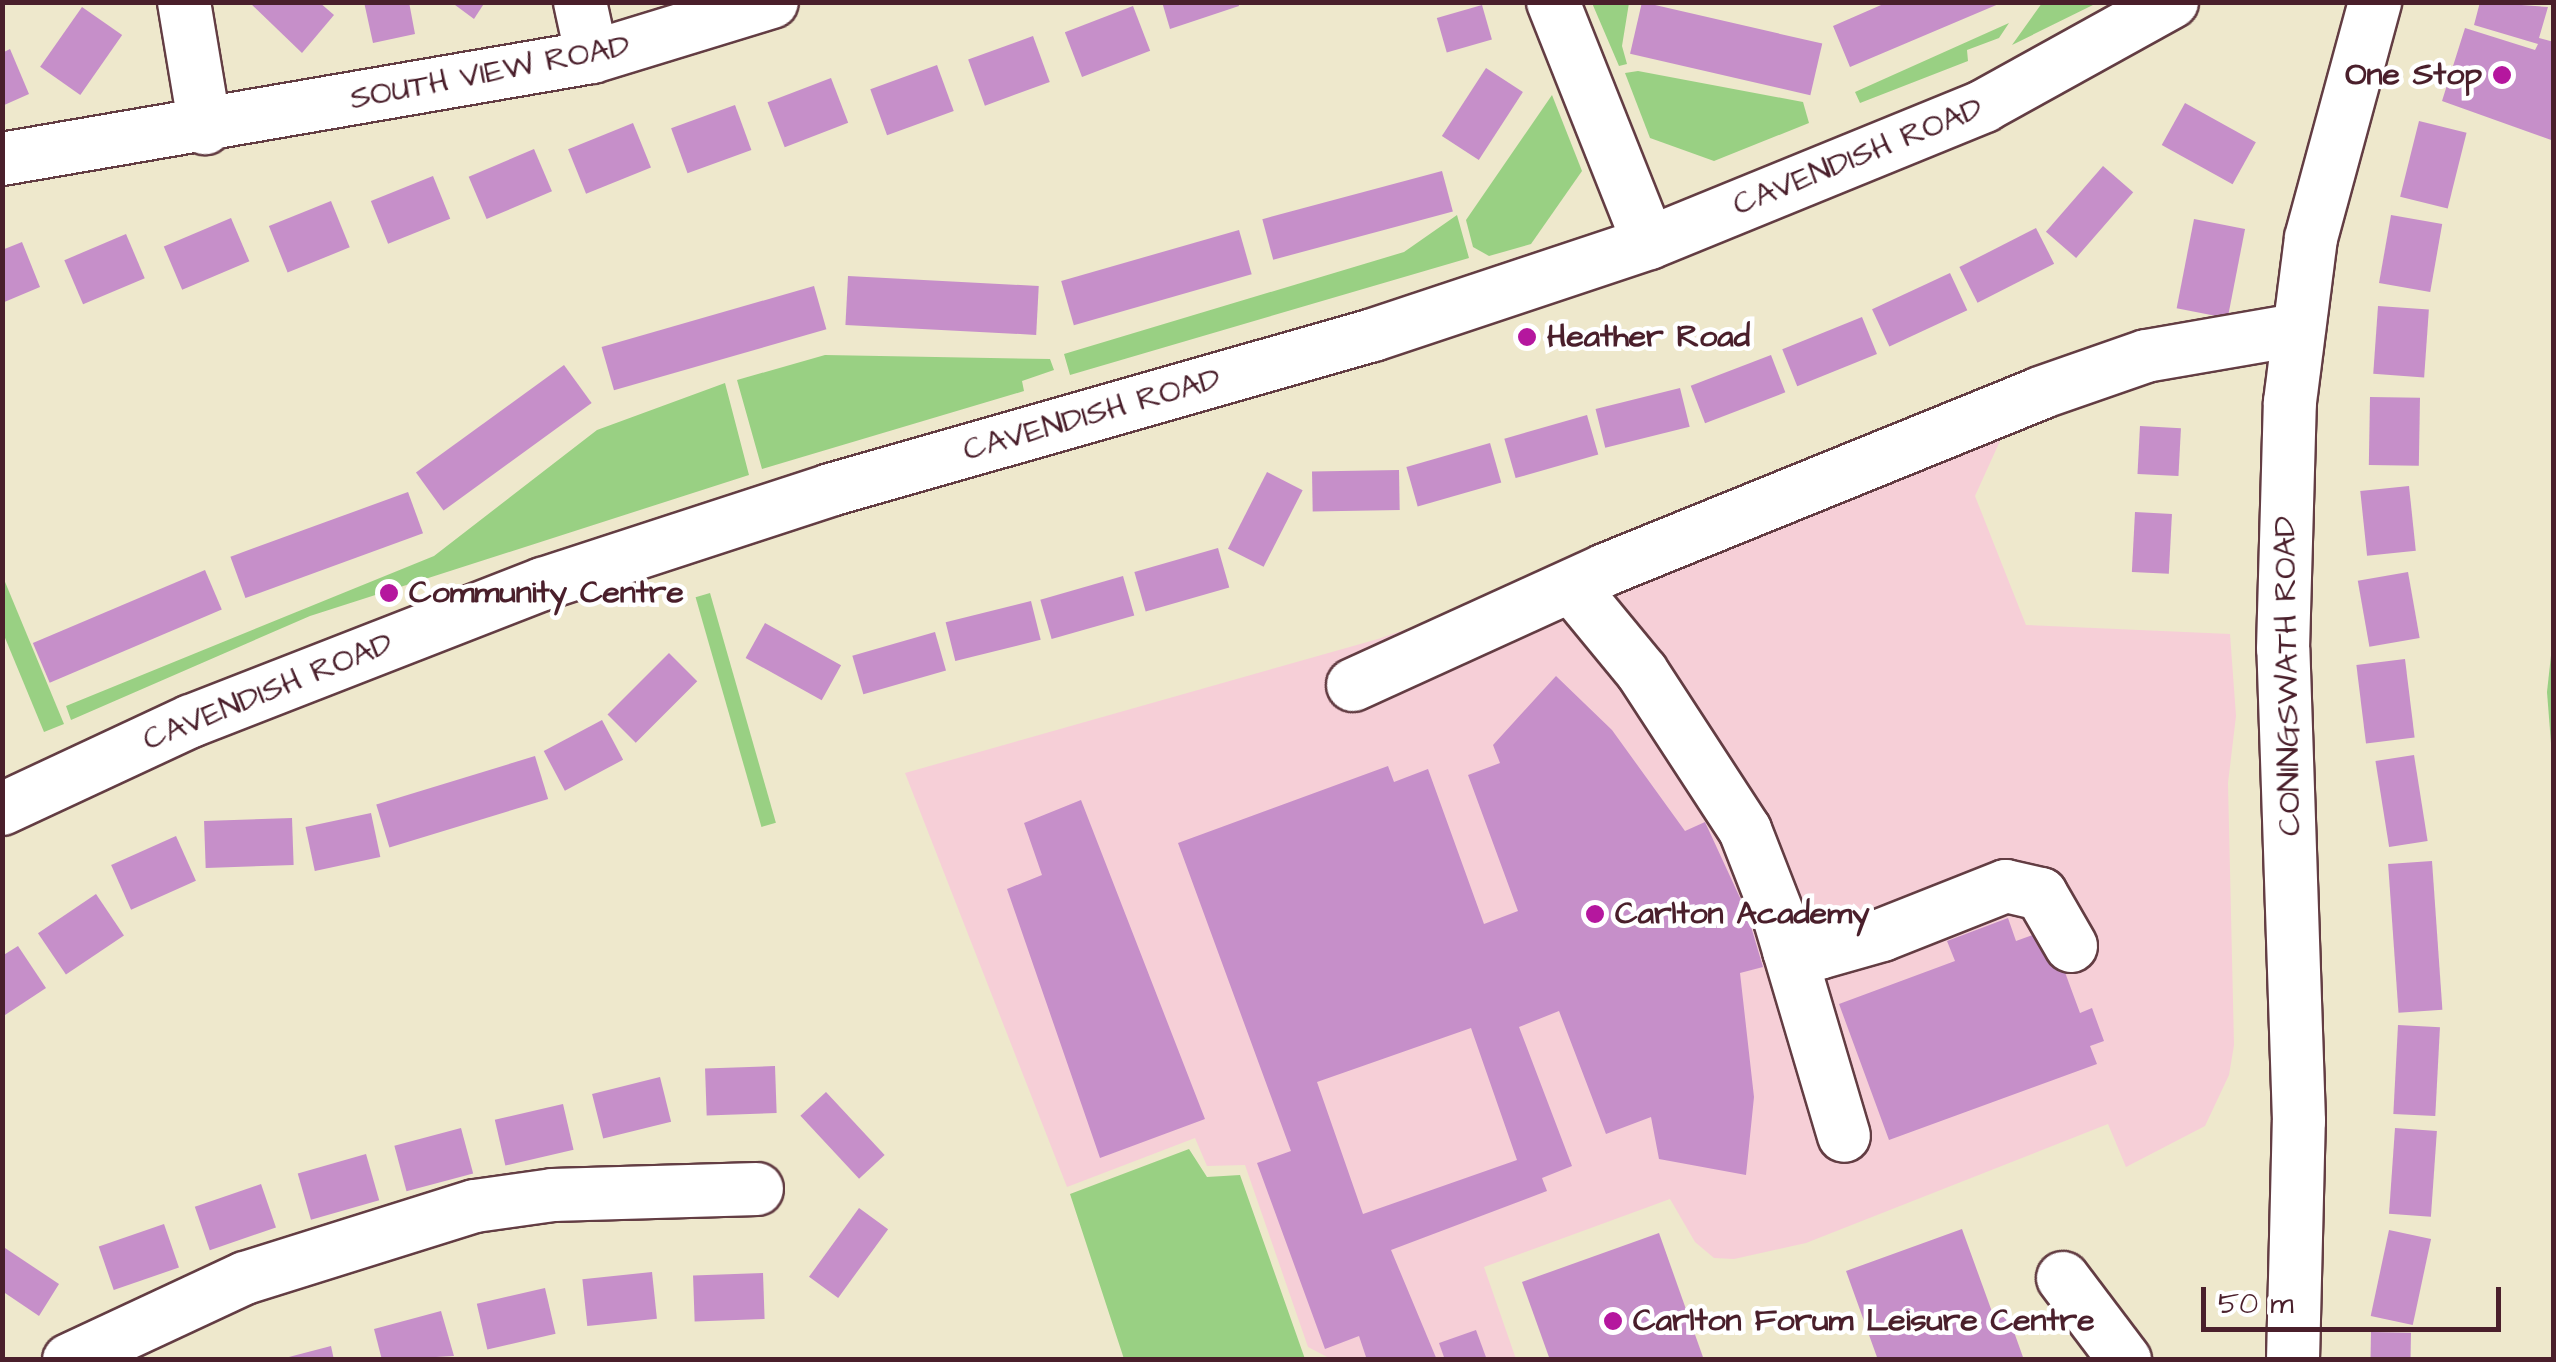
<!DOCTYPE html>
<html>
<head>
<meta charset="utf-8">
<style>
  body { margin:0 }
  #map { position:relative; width:2556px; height:1362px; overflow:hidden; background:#eee8cc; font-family:"Architects Daughter",sans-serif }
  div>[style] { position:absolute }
  .built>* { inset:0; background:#f6cfd7 }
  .green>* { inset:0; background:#99d083; transform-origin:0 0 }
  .building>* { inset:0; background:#c68fc9; transform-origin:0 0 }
  .roads { filter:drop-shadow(2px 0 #633d43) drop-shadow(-2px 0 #633d43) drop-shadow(0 2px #633d43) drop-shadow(0 -2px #633d43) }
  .minor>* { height:52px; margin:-26px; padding:0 26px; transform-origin:26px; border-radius:26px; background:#fff }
  .dots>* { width:28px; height:28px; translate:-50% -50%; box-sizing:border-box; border:5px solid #fff; border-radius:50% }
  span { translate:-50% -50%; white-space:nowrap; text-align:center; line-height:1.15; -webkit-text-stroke:9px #fff; paint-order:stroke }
  .street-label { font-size:32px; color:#4a1f2b }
  .poi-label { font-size:32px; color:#4a1f2b; font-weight:700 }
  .right { translate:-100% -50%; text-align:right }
  .left { translate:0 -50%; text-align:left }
  .frame { position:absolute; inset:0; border:5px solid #4a1f2b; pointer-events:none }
  .scale { position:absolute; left:2201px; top:1287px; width:300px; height:45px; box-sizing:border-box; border:5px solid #4a1f2b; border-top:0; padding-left:12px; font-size:30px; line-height:35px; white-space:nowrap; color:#4a1f2b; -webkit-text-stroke:8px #fff; paint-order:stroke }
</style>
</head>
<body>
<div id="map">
  <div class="built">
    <i style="clip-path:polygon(2010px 419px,1975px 496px,2026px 625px,2230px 634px,2236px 716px,2228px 783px,2234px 1045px,2229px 1075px,2205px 1126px,2126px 1167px,2108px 1124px,1806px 1243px,1734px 1259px,1714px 1258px,1695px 1242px,1670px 1199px,1484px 1267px,1516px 1359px,1331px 1359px,1308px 1347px,1245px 1165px,1207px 1166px,1195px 1138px,1067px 1187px,905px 773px,1378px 639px)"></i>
  </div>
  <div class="green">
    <i style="clip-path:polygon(1592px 3px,1629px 3px,1622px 46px,1627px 64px,1619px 66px)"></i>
    <i style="clip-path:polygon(2042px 3px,2042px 2px,2097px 3px,2012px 45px)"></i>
    <i style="clip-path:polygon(2009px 23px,1999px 38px,1967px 50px,1968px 61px,1860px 103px,1855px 92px)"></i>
    <i style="clip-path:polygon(1638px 71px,1803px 102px,1809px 123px,1714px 161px,1650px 138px,1625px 73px)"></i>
    <i style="clip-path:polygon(1552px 95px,1582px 171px,1531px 244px,1489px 256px,1473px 247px,1466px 220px)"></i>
    <i style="clip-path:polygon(1457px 215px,1469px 258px,1070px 375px,1064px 354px,1404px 252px)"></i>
    <i style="clip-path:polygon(825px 355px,1050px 359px,1054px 370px,1022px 381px,1024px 391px,762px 469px,737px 380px)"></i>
    <i style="clip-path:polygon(725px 383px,749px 475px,310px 616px,71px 720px,66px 706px,434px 556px,597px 430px)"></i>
    <i style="clip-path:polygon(3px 577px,64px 724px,44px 732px,3px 633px)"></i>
    <i style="left:710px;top:593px;width:239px;height:15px;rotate:74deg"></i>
    <i style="clip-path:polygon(2553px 637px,2554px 637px,2553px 769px,2547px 692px)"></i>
    <i style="clip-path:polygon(1189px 1149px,1207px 1177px,1240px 1175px,1305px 1359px,1124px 1359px,1070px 1194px)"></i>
  </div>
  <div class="building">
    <i style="clip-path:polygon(249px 2px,319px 2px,334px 15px,302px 53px)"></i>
    <i style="clip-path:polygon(364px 2px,409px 2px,415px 34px,373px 43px)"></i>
    <i style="clip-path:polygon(451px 2px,485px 2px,474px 19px)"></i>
    <i style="clip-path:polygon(1162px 2px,1238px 2px,1239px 6px,1170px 29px)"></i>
    <i style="left:1642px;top:2px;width:185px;height:53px;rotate:13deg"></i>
    <i style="clip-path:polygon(1888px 2px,1979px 3px,2001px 3px,1850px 67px,1833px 26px)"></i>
    <i style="clip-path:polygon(2480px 2px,2548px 7px,2539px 38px,2554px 42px,2554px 141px,2442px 101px,2465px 28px,2535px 50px,2538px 44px,2474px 25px)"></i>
    <i style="left:1482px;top:5px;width:36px;height:47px;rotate:74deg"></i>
    <i style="left:1133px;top:6px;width:48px;height:73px;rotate:69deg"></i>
    <i style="left:82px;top:7px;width:49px;height:73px;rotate:35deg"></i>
    <i style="left:1033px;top:36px;width:49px;height:69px;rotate:70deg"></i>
    <i style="clip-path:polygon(10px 49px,29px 94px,2px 106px,2px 53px)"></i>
    <i style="left:937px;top:65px;width:49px;height:71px;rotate:70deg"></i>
    <i style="left:1486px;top:68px;width:44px;height:81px;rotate:33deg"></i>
    <i style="left:831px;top:78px;width:48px;height:68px;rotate:69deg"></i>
    <i style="left:2185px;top:103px;width:81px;height:48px;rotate:29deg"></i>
    <i style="left:735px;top:105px;width:48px;height:68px;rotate:70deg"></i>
    <i style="left:2419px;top:121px;width:49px;height:78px;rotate:14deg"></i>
    <i style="left:633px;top:123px;width:48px;height:70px;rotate:68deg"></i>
    <i style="left:534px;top:149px;width:46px;height:71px;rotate:67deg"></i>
    <i style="left:2103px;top:166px;width:40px;height:87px;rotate:41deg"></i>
    <i style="left:1442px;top:171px;width:42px;height:186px;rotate:75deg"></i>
    <i style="left:433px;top:176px;width:46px;height:67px;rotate:68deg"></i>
    <i style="left:331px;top:201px;width:50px;height:67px;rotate:68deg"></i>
    <i style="left:2391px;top:215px;width:52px;height:69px;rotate:10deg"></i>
    <i style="left:231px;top:218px;width:47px;height:73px;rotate:67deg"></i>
    <i style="left:2194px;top:219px;width:52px;height:91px;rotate:11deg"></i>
    <i style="left:2036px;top:228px;width:40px;height:86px;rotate:63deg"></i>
    <i style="left:1239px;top:230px;width:46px;height:185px;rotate:74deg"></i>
    <i style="left:126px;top:234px;width:48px;height:67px;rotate:67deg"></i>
    <i style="clip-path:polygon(22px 242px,40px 287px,2px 303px,2px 250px)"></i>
    <i style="left:1950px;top:273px;width:41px;height:86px;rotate:65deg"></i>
    <i style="left:848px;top:276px;width:191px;height:49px;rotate:3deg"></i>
    <i style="left:814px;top:286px;width:45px;height:221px;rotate:74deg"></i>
    <i style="left:2378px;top:306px;width:51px;height:68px;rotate:4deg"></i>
    <i style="left:1862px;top:317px;width:40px;height:86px;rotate:68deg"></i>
    <i style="left:1771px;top:355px;width:40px;height:86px;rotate:69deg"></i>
    <i style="left:564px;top:365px;width:47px;height:183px;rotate:54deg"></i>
    <i style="left:1680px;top:388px;width:40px;height:87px;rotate:76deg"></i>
    <i style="left:2370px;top:397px;width:50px;height:68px;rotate:1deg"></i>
    <i style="left:1587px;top:415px;width:41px;height:86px;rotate:74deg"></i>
    <i style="left:2140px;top:426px;width:41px;height:48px;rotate:3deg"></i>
    <i style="left:1490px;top:443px;width:41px;height:87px;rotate:74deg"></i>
    <i style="left:1399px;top:470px;width:40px;height:87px;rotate:89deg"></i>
    <i style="left:1267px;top:472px;width:40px;height:86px;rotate:27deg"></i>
    <i style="left:2409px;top:486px;width:65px;height:49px;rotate:84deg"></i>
    <i style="left:408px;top:492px;width:44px;height:189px;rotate:70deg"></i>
    <i style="left:2135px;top:512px;width:37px;height:60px;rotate:3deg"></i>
    <i style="left:1218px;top:548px;width:41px;height:87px;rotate:74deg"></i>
    <i style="left:205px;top:570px;width:43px;height:187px;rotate:67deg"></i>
    <i style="left:2408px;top:572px;width:67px;height:51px;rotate:80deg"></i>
    <i style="left:1123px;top:576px;width:41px;height:86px;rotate:74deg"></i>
    <i style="left:1031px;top:601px;width:40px;height:88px;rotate:76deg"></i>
    <i style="left:765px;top:623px;width:87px;height:40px;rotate:29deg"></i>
    <i style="left:935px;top:632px;width:40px;height:86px;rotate:74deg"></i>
    <i style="left:669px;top:653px;width:40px;height:87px;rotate:45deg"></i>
    <i style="left:2405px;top:659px;width:79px;height:49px;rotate:83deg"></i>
    <i style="clip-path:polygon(evenodd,1556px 676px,1612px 730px,1685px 831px,1705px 822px,1747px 913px,1763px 967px,1740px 973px,1754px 1097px,1746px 1175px,1659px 1159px,1651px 1117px,1606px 1134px,1559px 1011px,1519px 1027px,1572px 1166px,1542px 1178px,1547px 1191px,1391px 1250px,1437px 1360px,1367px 1360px,1359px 1336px,1325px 1349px,1257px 1163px,1291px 1151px,1178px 843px,1388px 766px,1394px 782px,1428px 769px,1484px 924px,1518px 911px,1468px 775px,1500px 763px,1493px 745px,1556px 676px,1471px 1028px,1517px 1160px,1363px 1214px,1317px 1082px,1471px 1028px)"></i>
    <i style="left:602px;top:720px;width:45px;height:66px;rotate:62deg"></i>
    <i style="left:2414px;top:755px;width:87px;height:39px;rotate:81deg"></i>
    <i style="left:535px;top:756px;width:45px;height:166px;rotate:73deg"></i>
    <i style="clip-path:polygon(1081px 800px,1205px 1119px,1100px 1158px,1007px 889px,1042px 875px,1024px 823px)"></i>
    <i style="left:371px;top:813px;width:45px;height:67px;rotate:78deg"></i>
    <i style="left:292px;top:818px;width:47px;height:88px;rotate:88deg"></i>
    <i style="left:176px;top:836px;width:49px;height:71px;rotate:66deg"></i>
    <i style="left:2432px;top:861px;width:149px;height:44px;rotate:86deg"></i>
    <i style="left:96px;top:894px;width:50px;height:70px;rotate:56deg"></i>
    <i style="clip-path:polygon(2008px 918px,2016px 941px,2049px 929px,2080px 1013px,2092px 1008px,2104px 1041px,2090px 1046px,2097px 1064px,1889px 1140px,1839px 1004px,1955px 961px,1947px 941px)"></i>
    <i style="clip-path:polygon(18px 946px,46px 988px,2px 1017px,2px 956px)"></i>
    <i style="left:2398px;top:1025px;width:42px;height:89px;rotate:3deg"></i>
    <i style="left:775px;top:1066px;width:47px;height:70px;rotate:88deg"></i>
    <i style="left:660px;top:1077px;width:46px;height:70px;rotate:76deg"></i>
    <i style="left:826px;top:1092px;width:86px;height:35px;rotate:47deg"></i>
    <i style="left:563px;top:1104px;width:47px;height:70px;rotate:77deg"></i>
    <i style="left:461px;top:1128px;width:47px;height:69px;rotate:75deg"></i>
    <i style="left:2395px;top:1128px;width:42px;height:86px;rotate:4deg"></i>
    <i style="left:366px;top:1154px;width:48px;height:71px;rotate:74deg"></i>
    <i style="left:261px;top:1184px;width:46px;height:70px;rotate:71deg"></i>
    <i style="left:859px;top:1208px;width:36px;height:85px;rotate:36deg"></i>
    <i style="left:164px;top:1224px;width:46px;height:69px;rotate:71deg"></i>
    <i style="clip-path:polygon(1962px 1229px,1995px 1320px,2008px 1315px,2024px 1360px,1878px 1360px,1846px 1271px)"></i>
    <i style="left:2389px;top:1230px;width:43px;height:88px;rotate:12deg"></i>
    <i style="clip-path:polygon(1659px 1233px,1704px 1360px,1550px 1360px,1522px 1282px)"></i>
    <i style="clip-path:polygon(2px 1246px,59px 1284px,39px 1316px,2px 1291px)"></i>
    <i style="left:652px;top:1272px;width:47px;height:70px;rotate:84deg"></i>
    <i style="left:763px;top:1273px;width:46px;height:70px;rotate:88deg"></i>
    <i style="left:545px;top:1288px;width:47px;height:70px;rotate:77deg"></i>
    <i style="clip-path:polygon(441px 1311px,454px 1356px,382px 1360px,374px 1329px)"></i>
    <i style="clip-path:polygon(1476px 1330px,1487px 1360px,1445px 1360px,1439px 1343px)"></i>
    <i style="left:2371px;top:1332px;width:40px;height:28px;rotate:1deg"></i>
    <i style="clip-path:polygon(331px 1346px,334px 1360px,285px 1360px,285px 1358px)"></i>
  </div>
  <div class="roads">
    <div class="minor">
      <i style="left:184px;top:2px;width:128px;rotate:80.5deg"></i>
      <i style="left:580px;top:2px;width:56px;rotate:77.7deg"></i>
      <i style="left:1553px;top:2px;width:259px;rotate:68.3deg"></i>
      <i style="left:2px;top:159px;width:599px;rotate:-9.81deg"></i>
      <i style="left:592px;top:57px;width:188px;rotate:-17deg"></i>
      <i style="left:1572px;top:587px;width:110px;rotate:50.5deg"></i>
      <i style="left:1642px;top:672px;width:189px;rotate:56.9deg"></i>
      <i style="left:1745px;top:830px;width:97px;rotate:68.7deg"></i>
      <i style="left:1780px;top:920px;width:225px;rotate:73.5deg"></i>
      <i style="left:1353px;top:685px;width:277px;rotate:-24.5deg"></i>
      <i style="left:1605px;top:570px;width:470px;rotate:-22.1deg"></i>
      <i style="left:2040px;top:393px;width:112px;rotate:-19.2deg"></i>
      <i style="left:2146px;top:356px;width:153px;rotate:-9.8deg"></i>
      <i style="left:2px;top:809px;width:208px;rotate:-25deg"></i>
      <i style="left:191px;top:721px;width:378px;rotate:-21.3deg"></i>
      <i style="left:543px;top:584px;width:302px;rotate:-18.1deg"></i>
      <i style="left:830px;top:490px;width:565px;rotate:-15.93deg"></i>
      <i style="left:1373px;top:335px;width:291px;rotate:-18.4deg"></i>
      <i style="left:1649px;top:243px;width:362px;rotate:-22.2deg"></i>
      <i style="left:1984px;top:106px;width:215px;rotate:-29deg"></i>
      <i style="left:1789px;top:951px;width:30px;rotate:4deg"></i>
      <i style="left:1819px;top:953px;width:66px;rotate:-15.9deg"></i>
      <i style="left:1882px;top:935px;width:133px;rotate:-21.6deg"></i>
      <i style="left:2006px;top:886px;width:36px;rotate:13deg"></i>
      <i style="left:2041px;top:894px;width:60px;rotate:60deg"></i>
      <i style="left:2063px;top:1278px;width:103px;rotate:52.9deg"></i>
      <i style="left:69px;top:1360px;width:194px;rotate:-25deg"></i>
      <i style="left:245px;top:1278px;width:241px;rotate:-17.4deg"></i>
      <i style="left:475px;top:1206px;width:79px;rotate:-8deg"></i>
      <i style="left:553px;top:1195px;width:204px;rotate:-1.7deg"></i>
      <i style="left:2293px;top:1360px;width:239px;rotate:-88.6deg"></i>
      <i style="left:2299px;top:1121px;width:472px;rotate:-91.9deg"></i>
      <i style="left:2283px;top:649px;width:247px;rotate:-88.4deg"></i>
      <i style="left:2290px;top:402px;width:165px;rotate:-82.7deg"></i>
      <i style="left:2311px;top:238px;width:245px;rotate:-74.8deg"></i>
    </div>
  </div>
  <div class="dots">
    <i style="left:2502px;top:75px;background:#b5179e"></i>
    <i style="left:1527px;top:337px;background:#b5179e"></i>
    <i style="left:389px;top:593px;background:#b5179e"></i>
    <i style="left:1595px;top:914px;background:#b5179e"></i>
    <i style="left:1613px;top:1321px;background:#b5179e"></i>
  </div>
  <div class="street-label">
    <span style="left:490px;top:73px;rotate:-11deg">SOUTH VIEW ROAD</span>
    <span style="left:1858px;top:157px;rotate:-22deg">CAVENDISH ROAD</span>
    <span style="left:1092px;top:415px;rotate:-16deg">CAVENDISH ROAD</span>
    <span style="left:2288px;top:676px;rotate:-91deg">CONINGSWATH ROAD</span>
    <span style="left:268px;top:692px;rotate:-22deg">CAVENDISH ROAD</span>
  </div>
  <div class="poi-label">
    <span class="right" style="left:2482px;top:75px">One Stop</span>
    <span class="left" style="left:1547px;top:337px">Heather Road</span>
    <span class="left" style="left:409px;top:593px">Community Centre</span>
    <span class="left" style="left:1615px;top:914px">Carlton Academy</span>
    <span class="left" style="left:1633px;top:1321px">Carlton Forum Leisure Centre</span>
  </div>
  <div class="frame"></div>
  <div class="scale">50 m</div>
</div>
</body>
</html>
